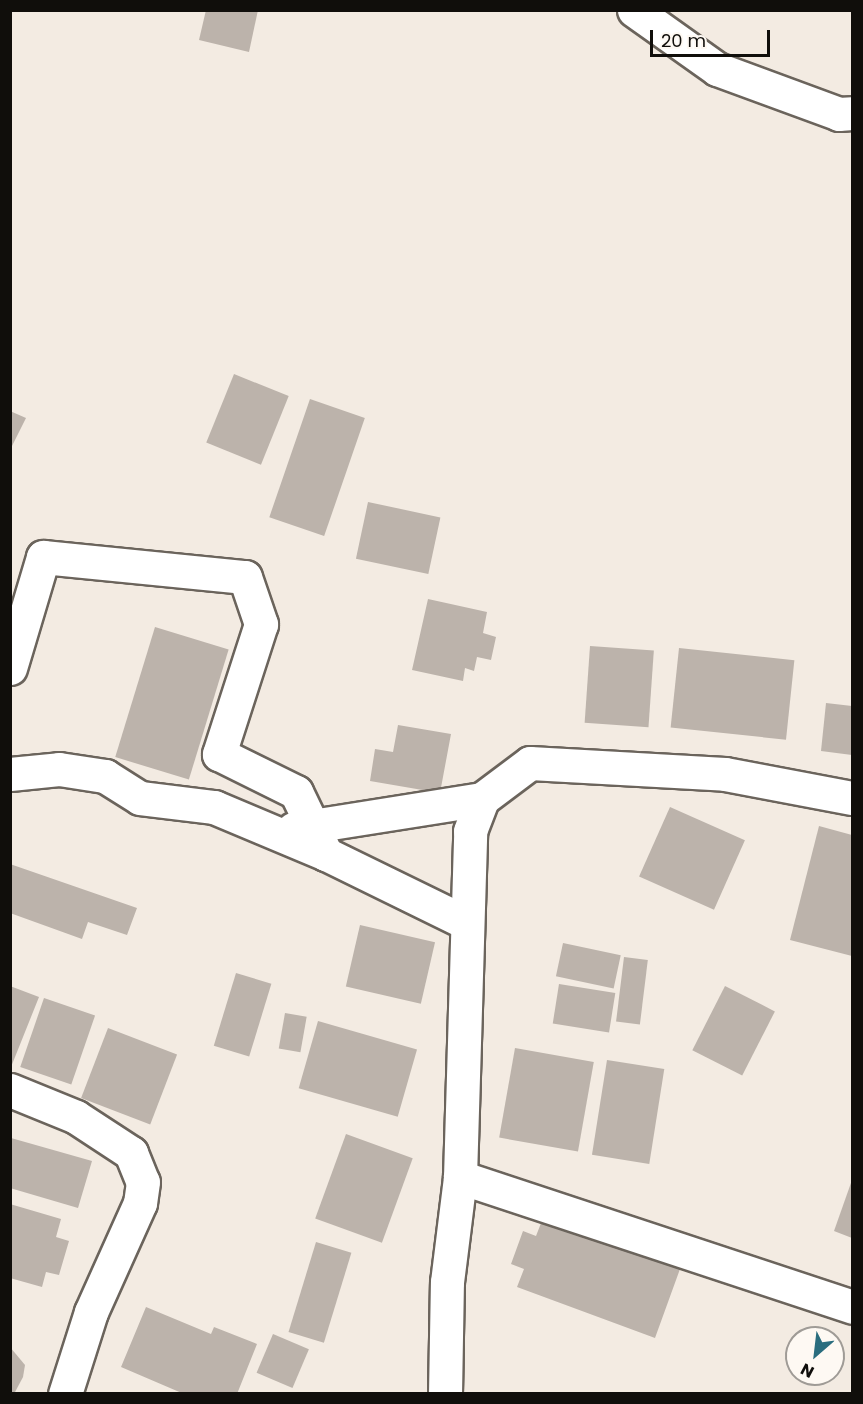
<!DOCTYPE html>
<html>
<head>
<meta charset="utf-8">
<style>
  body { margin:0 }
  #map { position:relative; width:863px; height:1404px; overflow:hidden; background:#f3ebe2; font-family:Poppins,sans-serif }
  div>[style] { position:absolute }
  .building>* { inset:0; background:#bcb3ab; transform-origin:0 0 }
  .roads { filter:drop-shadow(2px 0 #6b645c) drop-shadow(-2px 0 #6b645c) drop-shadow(0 2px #6b645c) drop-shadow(0 -2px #6b645c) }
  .minor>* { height:33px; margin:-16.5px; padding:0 16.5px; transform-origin:16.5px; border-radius:16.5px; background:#fff }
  span { translate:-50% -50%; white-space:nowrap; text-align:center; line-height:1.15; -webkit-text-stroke:6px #fef9f3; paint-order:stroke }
  .frame { position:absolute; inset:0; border:12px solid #100e0b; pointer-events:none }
  .north { position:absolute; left:785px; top:1326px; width:60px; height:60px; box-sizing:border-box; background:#fef9f3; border:2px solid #9f9b96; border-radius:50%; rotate:208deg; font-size:16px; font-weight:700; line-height:24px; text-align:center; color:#100e0b }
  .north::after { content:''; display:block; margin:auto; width:21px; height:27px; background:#2a6d7e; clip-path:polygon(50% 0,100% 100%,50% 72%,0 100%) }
  .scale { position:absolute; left:650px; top:30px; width:120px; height:27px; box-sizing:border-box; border:3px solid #100e0b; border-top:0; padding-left:8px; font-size:18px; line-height:21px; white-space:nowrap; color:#100e0b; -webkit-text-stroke:4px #fef9f3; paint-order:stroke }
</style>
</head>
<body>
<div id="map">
  <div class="building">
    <i style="clip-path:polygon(206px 10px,258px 10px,249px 52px,199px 40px)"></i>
    <i style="left:234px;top:374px;width:59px;height:74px;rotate:22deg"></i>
    <i style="left:310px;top:399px;width:58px;height:125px;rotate:19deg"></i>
    <i style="clip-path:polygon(10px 411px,26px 418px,10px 450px)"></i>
    <i style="left:368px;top:502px;width:74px;height:58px;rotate:12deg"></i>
    <i style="clip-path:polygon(428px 599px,487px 612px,483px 633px,496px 637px,491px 660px,477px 657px,474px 671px,465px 668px,463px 681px,412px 670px)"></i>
    <i style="left:155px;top:627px;width:77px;height:136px;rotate:17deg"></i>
    <i style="left:590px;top:646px;width:64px;height:77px;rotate:4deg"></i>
    <i style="left:679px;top:648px;width:116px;height:80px;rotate:6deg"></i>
    <i style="clip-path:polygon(826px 703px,852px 706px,852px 755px,821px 751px)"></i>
    <i style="clip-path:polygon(398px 725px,451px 734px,440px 793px,370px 781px,375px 749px,393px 752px)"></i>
    <i style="left:670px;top:807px;width:82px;height:76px;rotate:24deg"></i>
    <i style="clip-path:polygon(819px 826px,852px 835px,852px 956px,790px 940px)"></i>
    <i style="clip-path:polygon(10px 864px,137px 908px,127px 935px,88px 922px,82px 939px,10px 913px)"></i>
    <i style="left:360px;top:925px;width:77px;height:63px;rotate:13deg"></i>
    <i style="left:563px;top:943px;width:59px;height:34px;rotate:12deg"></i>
    <i style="left:624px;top:957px;width:24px;height:65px;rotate:7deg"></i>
    <i style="left:236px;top:973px;width:37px;height:76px;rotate:17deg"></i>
    <i style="left:559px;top:984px;width:57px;height:40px;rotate:9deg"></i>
    <i style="clip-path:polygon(10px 986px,39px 997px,11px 1067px,10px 1067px)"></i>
    <i style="left:725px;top:986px;width:56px;height:72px;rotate:27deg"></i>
    <i style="left:44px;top:998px;width:54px;height:73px;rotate:19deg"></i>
    <i style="left:285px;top:1013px;width:22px;height:36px;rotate:10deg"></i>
    <i style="left:318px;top:1021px;width:103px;height:70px;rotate:16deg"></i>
    <i style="left:108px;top:1028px;width:74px;height:75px;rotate:21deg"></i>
    <i style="left:515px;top:1048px;width:80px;height:91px;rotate:10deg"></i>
    <i style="left:607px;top:1060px;width:58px;height:96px;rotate:9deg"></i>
    <i style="left:346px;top:1134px;width:71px;height:90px;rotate:20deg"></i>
    <i style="clip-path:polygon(11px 1138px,92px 1161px,78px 1208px,10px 1188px)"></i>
    <i style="clip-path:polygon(852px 1180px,852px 1238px,834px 1231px)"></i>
    <i style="clip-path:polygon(10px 1204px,61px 1219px,56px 1237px,69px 1241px,59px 1275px,46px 1272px,42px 1287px,10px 1278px)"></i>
    <i style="clip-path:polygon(543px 1218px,680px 1269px,655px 1338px,517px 1287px,524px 1269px,511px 1264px,523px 1231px,536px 1236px)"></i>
    <i style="left:316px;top:1242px;width:37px;height:94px;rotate:17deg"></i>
    <i style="clip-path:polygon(146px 1307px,211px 1334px,214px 1327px,257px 1344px,237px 1394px,184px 1394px,121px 1367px)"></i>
    <i style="left:273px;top:1334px;width:39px;height:42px;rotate:23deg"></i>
    <i style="clip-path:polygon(10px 1347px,25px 1365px,23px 1377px,14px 1394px,10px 1394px)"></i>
  </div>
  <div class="roads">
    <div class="minor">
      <i style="left:634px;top:10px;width:102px;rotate:35.4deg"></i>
      <i style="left:717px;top:69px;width:130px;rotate:20.2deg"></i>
      <i style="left:839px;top:114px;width:13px;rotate:-4deg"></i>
      <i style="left:10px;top:668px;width:116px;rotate:-73.4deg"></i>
      <i style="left:43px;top:557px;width:203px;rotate:5.7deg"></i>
      <i style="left:245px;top:577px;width:50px;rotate:71.2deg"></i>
      <i style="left:261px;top:624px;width:137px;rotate:107.9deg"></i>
      <i style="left:219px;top:754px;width:86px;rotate:26.3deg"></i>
      <i style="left:296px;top:792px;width:69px;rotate:64.2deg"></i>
      <i style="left:10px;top:774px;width:49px;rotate:-5.8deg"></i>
      <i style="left:59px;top:769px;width:47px;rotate:8.7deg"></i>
      <i style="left:105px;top:776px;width:41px;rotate:32.2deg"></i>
      <i style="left:140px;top:798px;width:75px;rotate:6.9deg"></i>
      <i style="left:214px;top:807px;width:121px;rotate:22.8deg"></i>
      <i style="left:326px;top:854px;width:155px;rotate:26.1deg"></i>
      <i style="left:293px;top:829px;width:191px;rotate:-9deg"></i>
      <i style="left:10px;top:1090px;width:71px;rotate:22.2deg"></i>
      <i style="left:76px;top:1117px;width:66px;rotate:33.2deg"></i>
      <i style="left:131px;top:1153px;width:31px;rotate:68deg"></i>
      <i style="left:143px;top:1182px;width:21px;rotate:98deg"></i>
      <i style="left:140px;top:1203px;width:120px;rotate:114.2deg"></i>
      <i style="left:91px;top:1312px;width:86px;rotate:107.6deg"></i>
      <i style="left:460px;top:1177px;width:413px;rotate:18.3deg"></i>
      <i style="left:445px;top:1394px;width:112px;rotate:-89deg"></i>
      <i style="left:447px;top:1282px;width:106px;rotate:-82.9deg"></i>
      <i style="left:460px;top:1177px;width:346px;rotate:-88.3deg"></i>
      <i style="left:470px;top:831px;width:34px;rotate:-69deg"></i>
      <i style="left:482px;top:799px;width:60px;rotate:-36.9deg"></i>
      <i style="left:530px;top:763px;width:195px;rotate:3.2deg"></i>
      <i style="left:725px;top:774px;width:129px;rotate:10.7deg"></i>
    </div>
  </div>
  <div class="frame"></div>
  <div class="north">N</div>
  <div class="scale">20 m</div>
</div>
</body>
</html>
